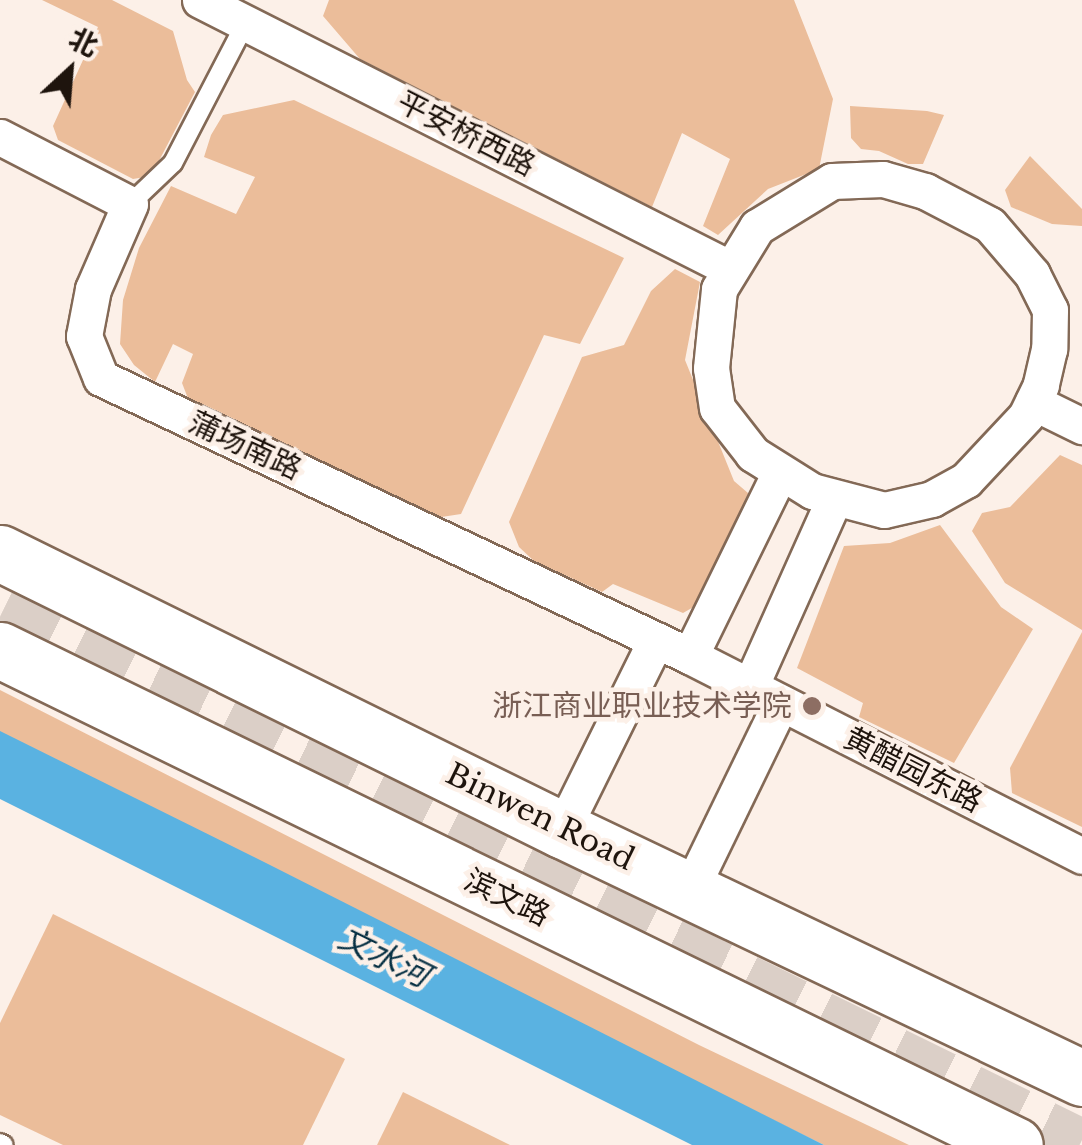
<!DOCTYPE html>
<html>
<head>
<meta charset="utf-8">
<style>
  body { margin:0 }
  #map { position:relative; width:1082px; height:1145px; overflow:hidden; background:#fcf0e8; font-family:"Libre Baskerville","Noto Sans SC",serif }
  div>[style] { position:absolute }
  .green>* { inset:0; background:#ebbd9a }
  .water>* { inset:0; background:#5ab2e1 }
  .highway-tunnel>* { height:55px; margin-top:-27.5px; transform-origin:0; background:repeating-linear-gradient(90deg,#dbcfc7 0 55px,transparent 0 83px) }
  .roads { filter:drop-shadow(2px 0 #836956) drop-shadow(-2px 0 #836956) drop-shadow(0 2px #836956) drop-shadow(0 -2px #836956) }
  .lane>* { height:18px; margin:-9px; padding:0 9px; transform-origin:9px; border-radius:9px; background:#fff }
  .street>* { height:35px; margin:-17.5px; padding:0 17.5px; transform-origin:17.5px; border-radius:17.5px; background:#fff }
  .primary>* { height:55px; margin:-27.5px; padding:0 27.5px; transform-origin:27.5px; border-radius:27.5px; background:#fff }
  .dots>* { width:28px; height:28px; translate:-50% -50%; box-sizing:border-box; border:5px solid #fcf0e8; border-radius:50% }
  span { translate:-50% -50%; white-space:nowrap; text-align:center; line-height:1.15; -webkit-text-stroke:9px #fcf0e8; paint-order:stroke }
  .street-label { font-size:30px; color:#1e140d }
  .education-label { font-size:30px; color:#785e54 }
  .right { translate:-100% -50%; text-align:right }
  .water-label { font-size:32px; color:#073043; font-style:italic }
  .north { position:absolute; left:20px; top:20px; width:100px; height:100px; -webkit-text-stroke:8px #fcf0e8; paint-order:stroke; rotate:26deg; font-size:28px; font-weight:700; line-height:40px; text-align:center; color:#1e140d }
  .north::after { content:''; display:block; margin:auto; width:35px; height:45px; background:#1e140d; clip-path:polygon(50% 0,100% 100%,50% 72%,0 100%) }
</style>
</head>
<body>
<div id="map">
  <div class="green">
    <i style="clip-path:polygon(42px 0,112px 0,173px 31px,187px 80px,195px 92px,151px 176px,133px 179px,58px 140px,53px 126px,98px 27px)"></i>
    <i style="clip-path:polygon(329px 0,794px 0,833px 99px,819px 169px,768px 189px,718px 235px,703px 226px,730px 159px,682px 133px,652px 207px,360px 59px,323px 16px)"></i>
    <i style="clip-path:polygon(294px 100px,624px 258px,580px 344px,544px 335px,461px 514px,435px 518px,189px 401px,182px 383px,193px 354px,173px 344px,155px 382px,134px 365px,120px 344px,123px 300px,139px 248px,171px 186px,236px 214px,255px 177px,204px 157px,211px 135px,223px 115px)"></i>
    <i style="clip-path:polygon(850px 106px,927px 111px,944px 115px,923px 164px,908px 164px,879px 151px,861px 149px,851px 138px)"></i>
    <i style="clip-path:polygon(1030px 156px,1082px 209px,1082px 226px,1052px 224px,1011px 207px,1005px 190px)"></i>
    <i style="clip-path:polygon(675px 269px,700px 282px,685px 360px,734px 481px,755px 499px,697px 605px,683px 613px,613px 584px,602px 592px,534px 561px,519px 547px,509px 522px,582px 357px,624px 345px,651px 291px)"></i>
    <i style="clip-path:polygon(1060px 455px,1082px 465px,1082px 630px,1005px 583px,972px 531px,982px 513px,1010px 507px)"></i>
    <i style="clip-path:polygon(940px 525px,1001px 607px,1033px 629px,954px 763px,859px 717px,863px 703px,797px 668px,844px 546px,890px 543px)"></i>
    <i style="clip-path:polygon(1082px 632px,1082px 827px,1012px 793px,1010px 768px)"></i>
    <i style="clip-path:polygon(0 690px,699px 1045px,909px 1145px,824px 1145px,0 738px)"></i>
    <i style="clip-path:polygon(53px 914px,345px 1059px,303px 1145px,63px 1145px,0 1115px,0 1023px)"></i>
    <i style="clip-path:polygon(403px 1092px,510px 1145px,377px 1145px)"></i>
  </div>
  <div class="water">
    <i style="clip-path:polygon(0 731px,268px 864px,824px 1145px,692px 1145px,0 799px)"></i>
  </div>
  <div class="highway-tunnel">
    <i style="left:0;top:616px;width:1202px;rotate:26.12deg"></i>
  </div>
  <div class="roads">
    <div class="lane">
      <i style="left:130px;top:204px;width:59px;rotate:-43.6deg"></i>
      <i style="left:173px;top:163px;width:159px;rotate:-62.6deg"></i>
      <i style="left:0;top:1143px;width:4px;rotate:27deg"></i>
    </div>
    <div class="street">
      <i style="left:200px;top:0;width:595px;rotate:26.87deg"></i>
      <i style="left:0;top:137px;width:146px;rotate:27.3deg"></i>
      <i style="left:130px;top:204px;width:93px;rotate:113.5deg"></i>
      <i style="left:93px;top:289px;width:48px;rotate:100.8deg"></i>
      <i style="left:84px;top:336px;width:45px;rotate:68deg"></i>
      <i style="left:101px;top:378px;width:651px;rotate:25.27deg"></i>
      <i style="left:690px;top:656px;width:440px;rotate:27deg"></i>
      <i style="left:883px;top:179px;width:44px;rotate:15.9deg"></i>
      <i style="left:925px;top:191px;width:73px;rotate:27.6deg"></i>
      <i style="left:990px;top:225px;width:65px;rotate:49.4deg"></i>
      <i style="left:1032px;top:274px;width:40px;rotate:63.4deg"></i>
      <i style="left:1050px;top:310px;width:39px;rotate:91deg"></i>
      <i style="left:1049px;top:349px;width:37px;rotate:103deg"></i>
      <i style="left:1041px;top:385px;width:34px;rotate:116deg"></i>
      <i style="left:1026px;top:416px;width:88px;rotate:133.2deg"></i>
      <i style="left:966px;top:480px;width:39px;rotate:151deg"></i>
      <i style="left:932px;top:499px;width:49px;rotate:167.1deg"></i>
      <i style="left:884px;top:510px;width:74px;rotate:-165.2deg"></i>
      <i style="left:812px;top:491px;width:70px;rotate:-147.9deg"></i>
      <i style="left:753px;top:454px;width:58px;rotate:-128deg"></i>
      <i style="left:717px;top:408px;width:40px;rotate:-98.5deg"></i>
      <i style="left:711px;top:368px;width:79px;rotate:-84.2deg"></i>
      <i style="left:719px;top:289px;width:73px;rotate:-58.5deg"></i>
      <i style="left:757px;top:227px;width:88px;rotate:-31.5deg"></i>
      <i style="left:832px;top:181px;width:51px;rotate:-2.2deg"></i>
      <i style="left:1033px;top:402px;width:55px;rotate:26.1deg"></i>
      <i style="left:690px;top:656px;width:203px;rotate:-63.9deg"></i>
      <i style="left:750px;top:687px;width:206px;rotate:-65.9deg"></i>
      <i style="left:562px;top:830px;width:212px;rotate:-63.7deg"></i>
      <i style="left:690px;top:890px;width:208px;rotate:-64.1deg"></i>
    </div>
    <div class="primary">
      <i style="left:0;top:553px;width:627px;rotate:26.24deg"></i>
      <i style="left:562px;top:830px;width:576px;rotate:25.5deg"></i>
      <i style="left:0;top:650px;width:1129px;rotate:26deg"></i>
    </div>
  </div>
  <div class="dots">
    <i style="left:812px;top:706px;background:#8d6e63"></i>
  </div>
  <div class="street-label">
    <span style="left:466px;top:134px;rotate:27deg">平安桥西路</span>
    <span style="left:245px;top:446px;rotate:25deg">蒲场南路</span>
    <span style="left:913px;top:770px;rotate:27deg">黄醋园东路</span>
    <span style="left:540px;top:817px;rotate:26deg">Binwen Road</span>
    <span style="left:507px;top:898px;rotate:26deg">滨文路</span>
  </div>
  <div class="education-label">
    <span class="right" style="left:792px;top:706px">浙江商业职业技术学院</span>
  </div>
  <div class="water-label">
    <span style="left:384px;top:957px;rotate:26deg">文水河</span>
  </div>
  <div class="north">北</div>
</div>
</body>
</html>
